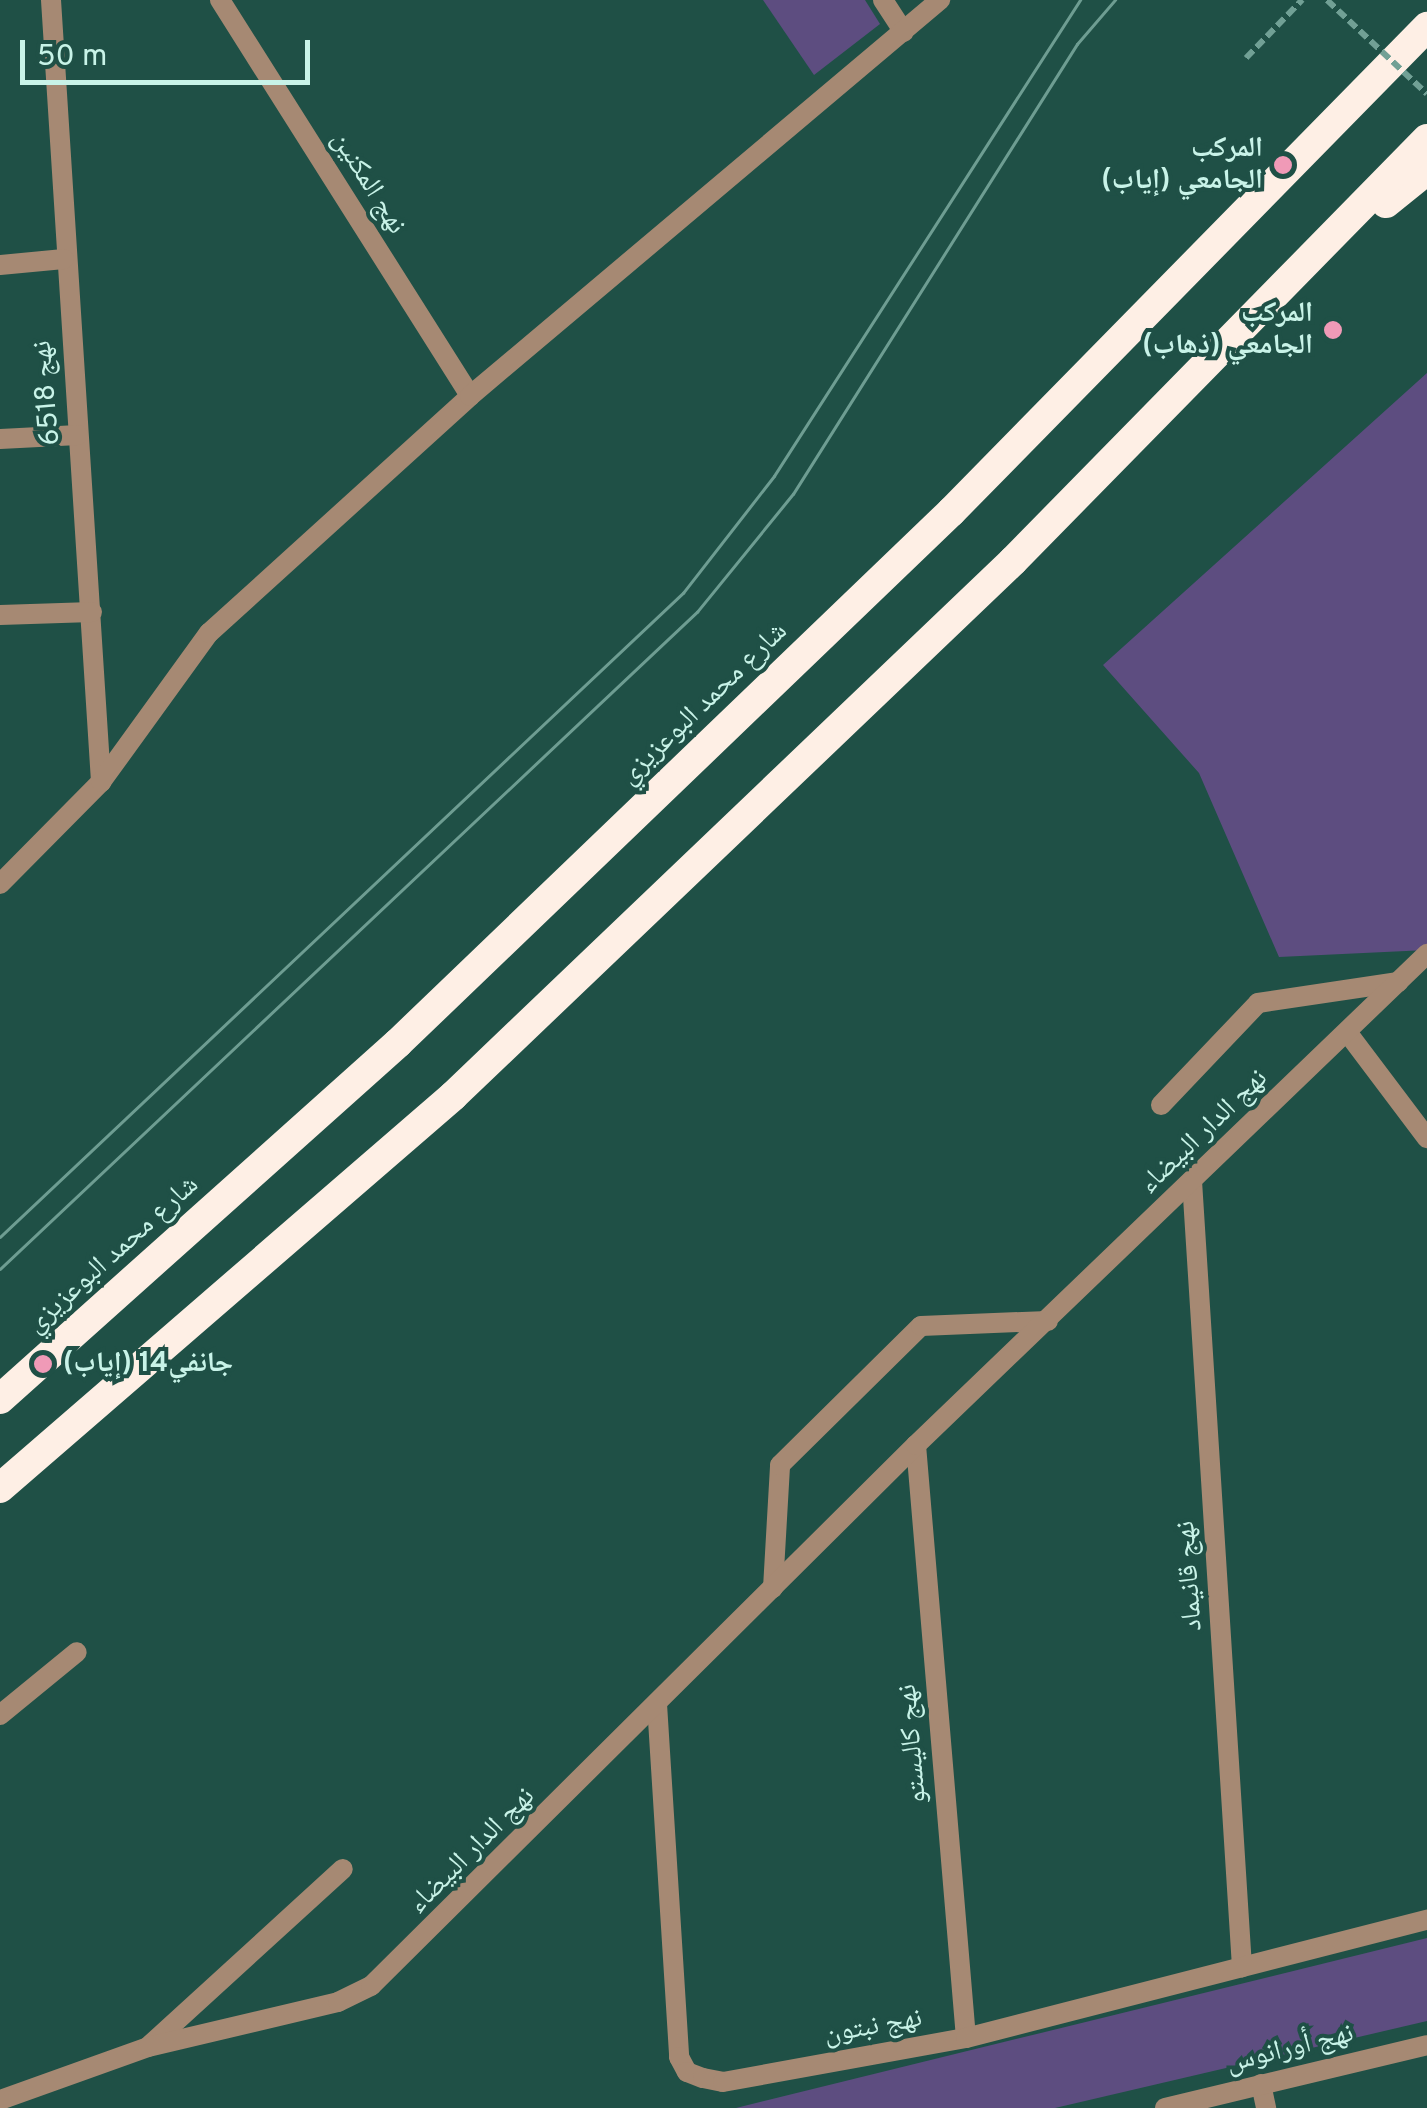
<!DOCTYPE html>
<html>
<head>
<meta charset="utf-8">
<style>
  body { margin:0 }
  #map { position:relative; width:1427px; height:2108px; overflow:hidden; background:#1f5046; font-family:Overpass,"Noto Naskh Arabic",sans-serif }
  div>[style] { position:absolute }
  .green>* { inset:0; background:#5d4d80 }
  .path>* { height:6px; margin-top:-3px; transform-origin:0; background:repeating-linear-gradient(90deg,#71a095 0 10px,transparent 0 15px) }
  .service>* { height:20px; margin:-10px; padding:0 10px; transform-origin:10px; border-radius:10px; background:#a68973 }
  .minor>* { height:20px; margin:-10px; padding:0 10px; transform-origin:10px; border-radius:10px; background:#a68973 }
  .motorway>* { height:30px; margin:-15px; padding:0 15px; transform-origin:15px; border-radius:15px; background:#feefe5 }
  .tram>* { height:2.5px; margin:-1.25px; padding:0 1.25px; transform-origin:1.25px; border-radius:1.25px; background:#6e9d92 }
  .path-bridge>* { height:6px; margin-top:-3px; transform-origin:0; background:repeating-linear-gradient(90deg,#71a095 0 10px,transparent 0 15px) }
  .dots>* { width:28px; height:28px; translate:-50% -50%; box-sizing:border-box; border:5px solid #1f5046; border-radius:50% }
  span { translate:-50% -50%; white-space:nowrap; text-align:center; line-height:1.15; -webkit-text-stroke:8px #1f5046; paint-order:stroke }
  .poi-label { font-size:28px; color:#c8f3e8; font-weight:700 }
  .right { translate:-100% -50%; text-align:right }
  .left { translate:0 -50%; text-align:left }
  .street-label { font-size:28px; color:#c8f3e8 }
  .scale { position:absolute; left:20px; top:40px; width:290px; height:45px; box-sizing:border-box; border:5px solid #c8f3e8; border-top:0; padding-left:12px; font-size:30px; line-height:35px; white-space:nowrap; color:#c8f3e8; -webkit-text-stroke:8px #1f5046; paint-order:stroke }
</style>
</head>
<body>
<div id="map">
  <div class="green">
    <i style="clip-path:polygon(763px 0,865px 0,880px 24px,814px 75px)"></i>
    <i style="clip-path:polygon(1427px 373px,1427px 950px,1279px 957px,1199px 773px,1103px 665px)"></i>
    <i style="clip-path:polygon(1427px 1938px,1427px 2021px,1055px 2108px,736px 2108px)"></i>
  </div>
  <div class="path">
    <i style="left:1246px;top:58px;width:81px;rotate:-46deg"></i>
  </div>
  <div class="service">
    <i style="left:1161px;top:1105px;width:141px;rotate:-46.4deg"></i>
    <i style="left:1258px;top:1003px;width:142px;rotate:-8.5deg"></i>
    <i style="left:773px;top:1588px;width:123px;rotate:-86.7deg"></i>
    <i style="left:780px;top:1465px;width:198px;rotate:-44.6deg"></i>
    <i style="left:921px;top:1326px;width:127px;rotate:-2.3deg"></i>
  </div>
  <div class="minor">
    <i style="left:51px;top:0;width:784px;rotate:86.34deg"></i>
    <i style="left:220px;top:0;width:468px;rotate:57.7deg"></i>
    <i style="left:883px;top:0;width:38px;rotate:57deg"></i>
    <i style="left:0;top:265px;width:64px;rotate:-5.4deg"></i>
    <i style="left:0;top:439px;width:78px;rotate:-2.9deg"></i>
    <i style="left:0;top:615px;width:92px;rotate:-1.9deg"></i>
    <i style="left:0;top:884px;width:144px;rotate:-45.3deg"></i>
    <i style="left:101px;top:782px;width:184px;rotate:-54.1deg"></i>
    <i style="left:209px;top:633px;width:353px;rotate:-42.2deg"></i>
    <i style="left:470px;top:396px;width:615px;rotate:-40.12deg"></i>
    <i style="left:1347px;top:1032px;width:133px;rotate:53deg"></i>
    <i style="left:1192px;top:1181px;width:788px;rotate:86.36deg"></i>
    <i style="left:916px;top:1445px;width:595px;rotate:85.18deg"></i>
    <i style="left:657px;top:1704px;width:354px;rotate:86.4deg"></i>
    <i style="left:679px;top:2057px;width:17px;rotate:62deg"></i>
    <i style="left:687px;top:2072px;width:17px;rotate:21deg"></i>
    <i style="left:703px;top:2078px;width:20px;rotate:11deg"></i>
    <i style="left:723px;top:2082px;width:247px;rotate:-10.3deg"></i>
    <i style="left:966px;top:2038px;width:476px;rotate:-14.4deg"></i>
    <i style="left:0;top:1715px;width:99px;rotate:-39.3deg"></i>
    <i style="left:150px;top:2045px;width:261px;rotate:-42.4deg"></i>
    <i style="left:1261px;top:2084px;width:25px;rotate:78deg"></i>
    <i style="left:0;top:2100px;width:157px;rotate:-19.7deg"></i>
    <i style="left:148px;top:2047px;width:195px;rotate:-13.3deg"></i>
    <i style="left:338px;top:2002px;width:37px;rotate:-26deg"></i>
    <i style="left:371px;top:1986px;width:768px;rotate:-44.79deg"></i>
    <i style="left:916px;top:1445px;width:709px;rotate:-43.86deg"></i>
    <i style="left:1165px;top:2108px;width:269px;rotate:-13.5deg"></i>
  </div>
  <div class="motorway">
    <i style="left:1386px;top:203px;width:53px;rotate:-38.8deg"></i>
    <i style="left:0;top:1399px;width:534px;rotate:-41.81deg"></i>
    <i style="left:398px;top:1043px;width:767px;rotate:-43.84deg"></i>
    <i style="left:951px;top:512px;width:680px;rotate:-45.54deg"></i>
    <i style="left:0;top:1488px;width:599px;rotate:-40.87deg"></i>
    <i style="left:453px;top:1096px;width:774px;rotate:-43.69deg"></i>
    <i style="left:1013px;top:561px;width:591px;rotate:-45.55deg"></i>
  </div>
  <div class="tram">
    <i style="left:0;top:1237px;width:939px;rotate:-43.32deg"></i>
    <i style="left:683px;top:593px;width:148px;rotate:-52.1deg"></i>
    <i style="left:774px;top:476px;width:566px;rotate:-57.26deg"></i>
    <i style="left:0;top:1269px;width:958px;rotate:-43.31deg"></i>
    <i style="left:697px;top:612px;width:152px;rotate:-50.9deg"></i>
    <i style="left:793px;top:494px;width:532px;rotate:-57.74deg"></i>
    <i style="left:1077px;top:44px;width:58px;rotate:-49.2deg"></i>
  </div>
  <div class="path-bridge">
    <i style="left:1327px;top:0;width:137px;rotate:43.2deg"></i>
  </div>
  <div class="dots">
    <i style="left:1283px;top:165px;background:#f09ab7"></i>
    <i style="left:1333px;top:330px;background:#f09ab7"></i>
    <i style="left:43px;top:1364px;background:#f09ab7"></i>
  </div>
  <div class="poi-label">
    <span class="right" style="left:1263px;top:165px">المركب<br>الجامعي (إياب)</span>
    <span class="right" style="left:1313px;top:330px">المركب<br>الجامعي (ذهاب)</span>
    <span class="left" style="left:63px;top:1364px">جانفي14 (إياب)</span>
  </div>
  <div class="street-label">
    <span style="left:368px;top:183px;rotate:58deg">نهج المكنين</span>
    <span style="left:47px;top:393px;rotate:-95deg">نهج 6518</span>
    <span style="left:704px;top:704px;rotate:-44deg">شارع محمد البوعزيزي</span>
    <span style="left:1204px;top:1132px;rotate:-44deg">نهج الدار البيضاء</span>
    <span style="left:113px;top:1255px;rotate:-42deg">شارع محمد البوعزيزي</span>
    <span style="left:1190px;top:1576px;rotate:-94deg">نهج قانيماد</span>
    <span style="left:913px;top:1744px;rotate:-95deg">نهج كاليستو</span>
    <span style="left:472px;top:1851px;rotate:-45deg">نهج الدار البيضاء</span>
    <span style="left:873px;top:2027px;rotate:-10deg">نهج نبتون</span>
    <span style="left:1290px;top:2049px;rotate:-14deg">نهج أورانوس</span>
  </div>
  <div class="scale">50 m</div>
</div>
</body>
</html>
